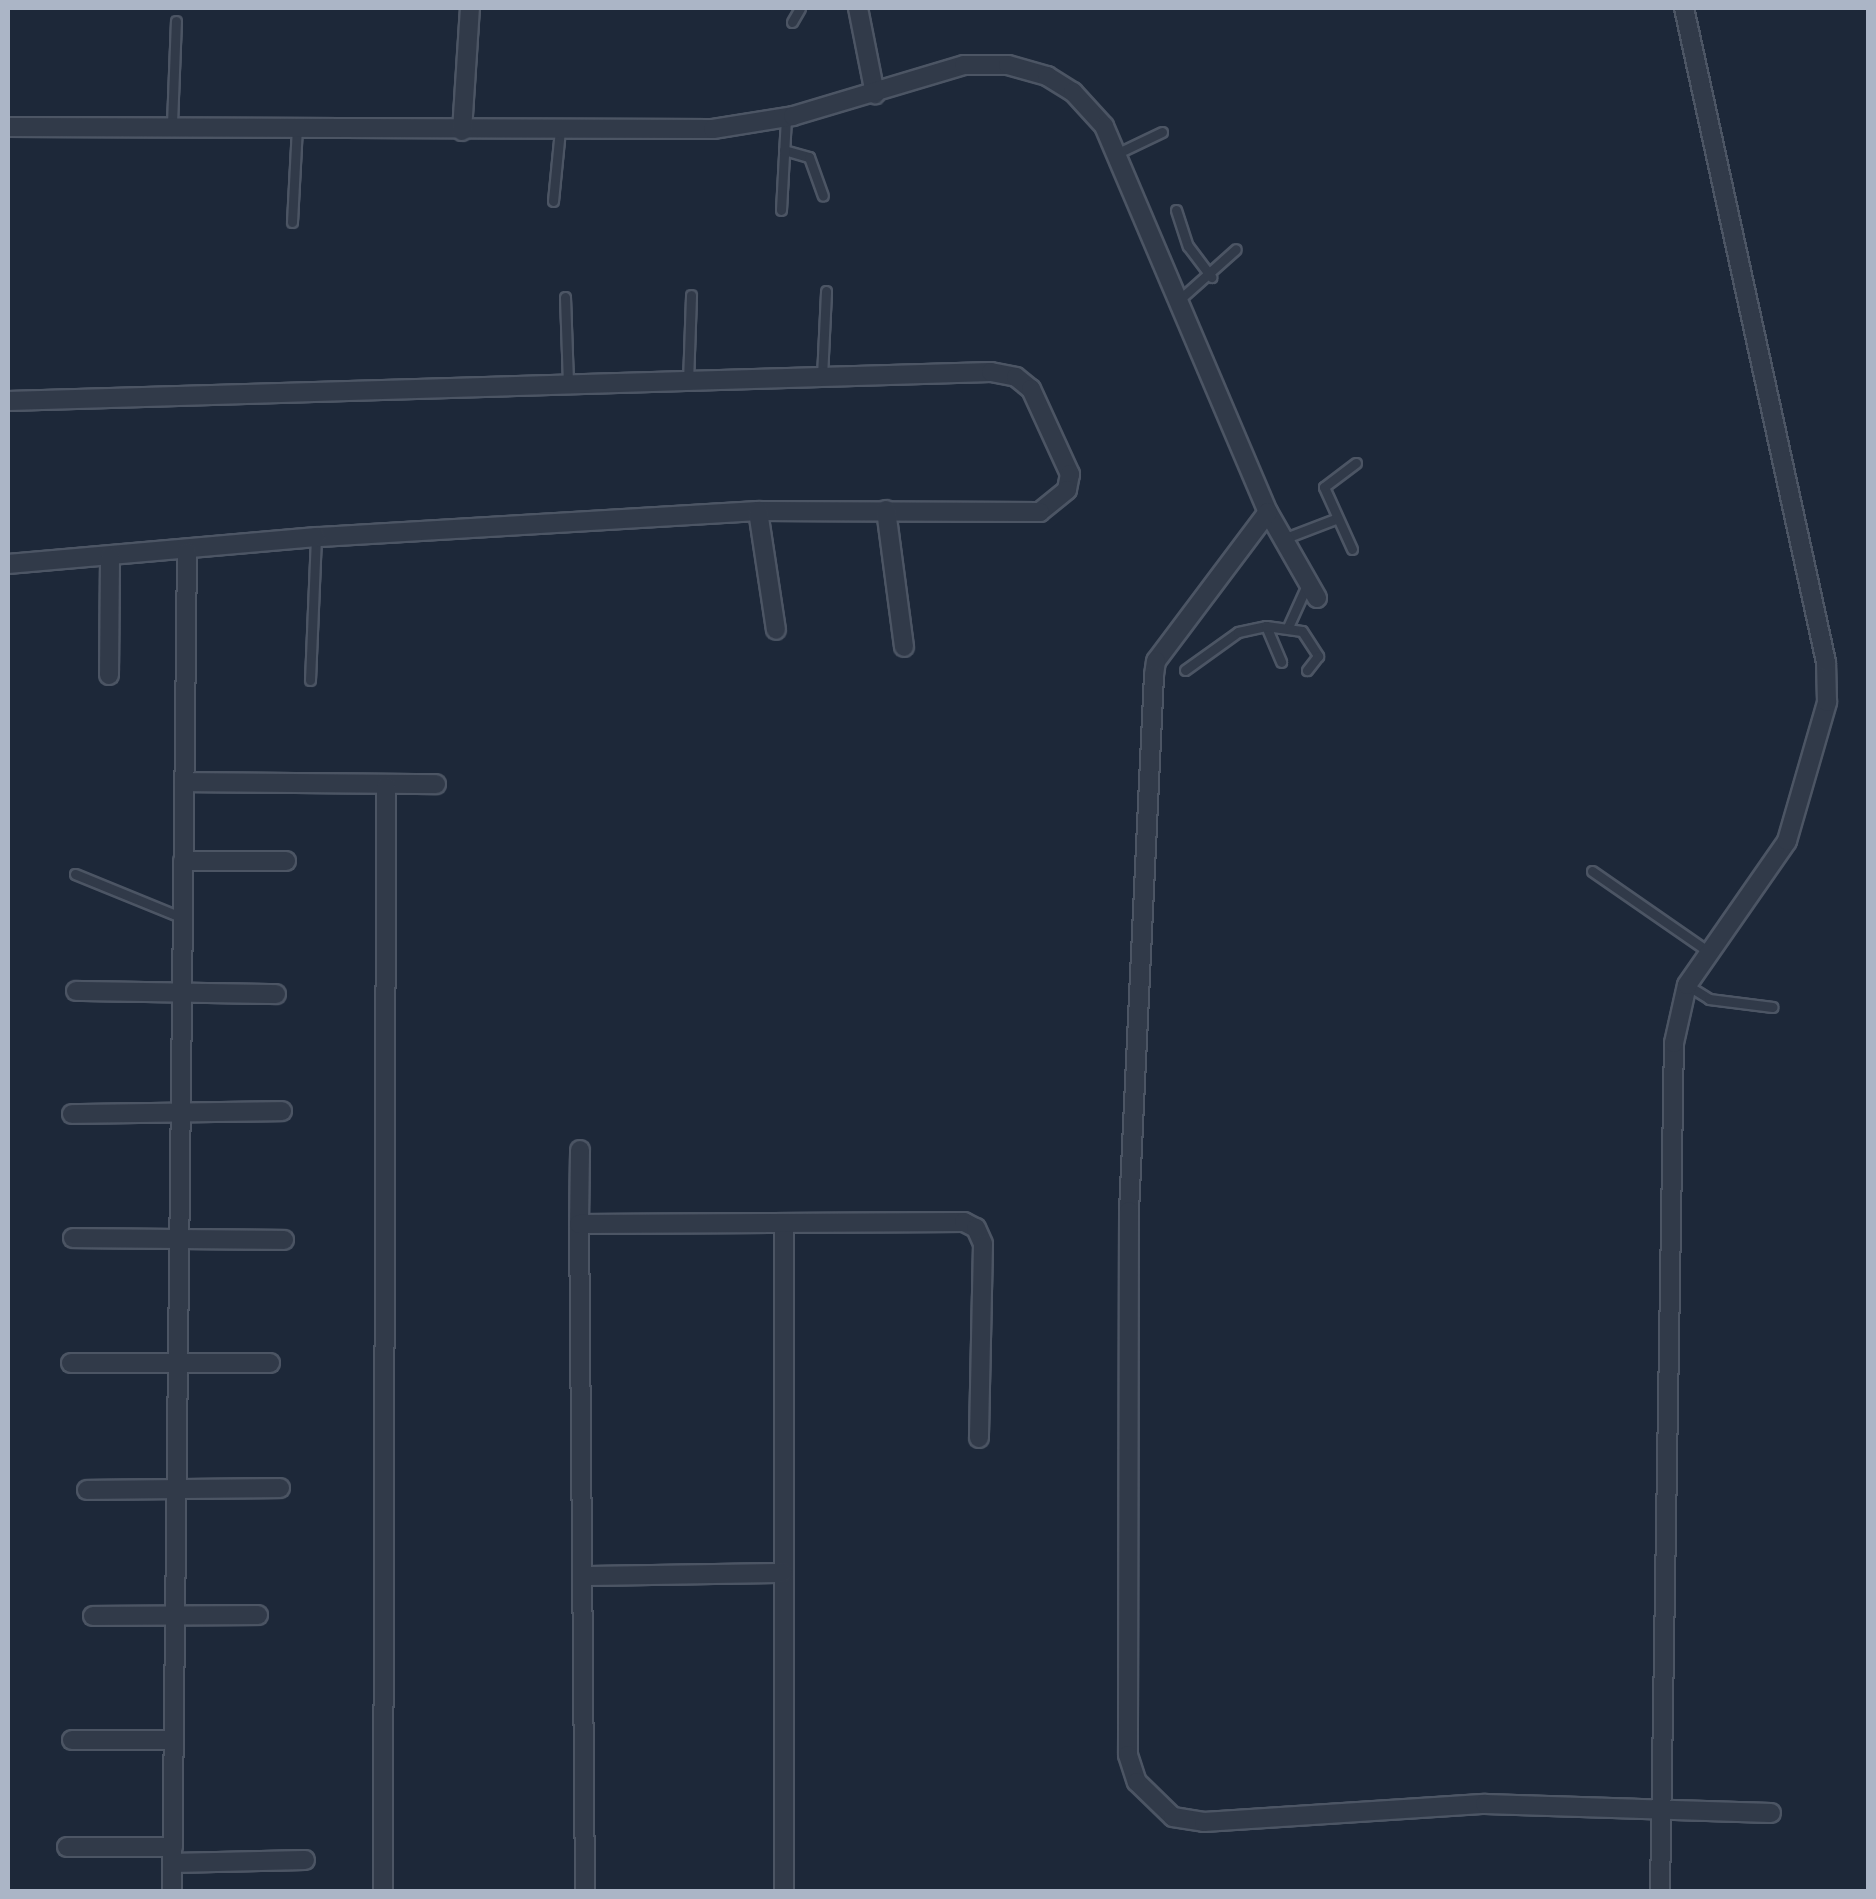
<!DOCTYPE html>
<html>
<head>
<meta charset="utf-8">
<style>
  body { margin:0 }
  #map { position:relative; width:1876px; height:1899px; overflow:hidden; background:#1d2839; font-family:"Titillium Web",sans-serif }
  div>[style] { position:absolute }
  .roads { filter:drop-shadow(2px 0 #4c5564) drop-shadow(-2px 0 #4c5564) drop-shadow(0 2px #4c5564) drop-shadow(0 -2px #4c5564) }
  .lane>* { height:9px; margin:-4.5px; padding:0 4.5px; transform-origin:4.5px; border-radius:4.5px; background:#313a49 }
  .street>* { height:18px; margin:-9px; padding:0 9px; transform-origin:9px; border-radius:9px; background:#313a49 }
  span { translate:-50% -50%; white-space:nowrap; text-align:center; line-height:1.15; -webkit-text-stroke:8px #17202d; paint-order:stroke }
  .frame { position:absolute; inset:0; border:10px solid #abb5c6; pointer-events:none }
</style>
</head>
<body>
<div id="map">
  <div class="roads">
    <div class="lane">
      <i style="left:792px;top:22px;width:16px;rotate:-60deg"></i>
      <i style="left:172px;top:124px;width:103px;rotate:-87.8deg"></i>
      <i style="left:784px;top:150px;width:26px;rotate:16deg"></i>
      <i style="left:809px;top:157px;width:41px;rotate:70.3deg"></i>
      <i style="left:1116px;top:154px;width:51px;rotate:-25.6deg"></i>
      <i style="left:553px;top:201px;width:71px;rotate:-84.4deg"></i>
      <i style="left:781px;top:210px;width:92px;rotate:-86.9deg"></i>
      <i style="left:1176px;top:210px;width:38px;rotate:72deg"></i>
      <i style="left:1188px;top:246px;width:39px;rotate:53deg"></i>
      <i style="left:292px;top:222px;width:95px;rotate:-87deg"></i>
      <i style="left:565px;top:297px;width:87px;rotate:88deg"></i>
      <i style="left:1179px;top:300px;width:76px;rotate:-41.8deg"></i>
      <i style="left:822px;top:377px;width:86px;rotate:-87.3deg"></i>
      <i style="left:688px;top:382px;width:87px;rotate:-88deg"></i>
      <i style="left:1283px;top:539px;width:56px;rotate:-21deg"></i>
      <i style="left:1352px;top:549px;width:68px;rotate:-114.3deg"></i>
      <i style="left:1324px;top:487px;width:40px;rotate:-37deg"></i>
      <i style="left:1266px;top:626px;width:39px;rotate:67deg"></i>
      <i style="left:1288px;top:627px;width:46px;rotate:-65.7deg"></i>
      <i style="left:1185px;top:670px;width:65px;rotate:-35.6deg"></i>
      <i style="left:1238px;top:632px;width:29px;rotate:-12deg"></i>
      <i style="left:1266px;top:626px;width:36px;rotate:8deg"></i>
      <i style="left:1302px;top:631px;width:30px;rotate:57deg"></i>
      <i style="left:1318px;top:656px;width:18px;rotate:128deg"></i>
      <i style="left:310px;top:680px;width:142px;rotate:-87.6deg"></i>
      <i style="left:1592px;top:871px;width:142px;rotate:34.7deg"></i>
      <i style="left:75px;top:874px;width:117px;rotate:22.2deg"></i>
      <i style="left:1687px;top:985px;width:26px;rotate:32deg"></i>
      <i style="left:1709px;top:999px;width:64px;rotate:7.1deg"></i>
    </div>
    <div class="street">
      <i style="left:858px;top:8px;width:88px;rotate:78.8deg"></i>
      <i style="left:8px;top:127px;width:705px;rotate:0.16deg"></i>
      <i style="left:713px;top:129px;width:81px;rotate:-9.2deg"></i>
      <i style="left:793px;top:116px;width:178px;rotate:-16.6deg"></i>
      <i style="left:964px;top:65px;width:44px"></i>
      <i style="left:1008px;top:65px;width:41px;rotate:15.8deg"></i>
      <i style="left:1047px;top:76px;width:31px;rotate:32deg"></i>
      <i style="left:1073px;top:92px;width:46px;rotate:47.6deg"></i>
      <i style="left:1104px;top:126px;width:419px;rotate:67deg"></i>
      <i style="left:1268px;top:512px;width:99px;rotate:60.3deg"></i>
      <i style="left:462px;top:131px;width:123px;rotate:-86.3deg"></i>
      <i style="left:8px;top:401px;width:983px;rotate:-1.69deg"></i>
      <i style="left:991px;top:372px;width:25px;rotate:11deg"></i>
      <i style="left:1016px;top:377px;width:19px;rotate:39deg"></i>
      <i style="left:1031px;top:389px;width:94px;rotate:65.4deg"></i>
      <i style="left:1070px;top:474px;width:16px;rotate:101deg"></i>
      <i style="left:1067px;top:490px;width:35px;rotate:141deg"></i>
      <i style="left:1040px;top:512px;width:282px;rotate:-179.8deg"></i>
      <i style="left:758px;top:511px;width:443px;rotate:176.6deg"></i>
      <i style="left:316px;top:537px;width:309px;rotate:175deg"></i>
      <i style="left:886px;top:510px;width:138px;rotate:82.5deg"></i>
      <i style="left:758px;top:511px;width:120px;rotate:81.4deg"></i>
      <i style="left:1268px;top:512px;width:186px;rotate:126.9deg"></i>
      <i style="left:1156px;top:661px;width:14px;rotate:98deg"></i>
      <i style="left:1154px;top:675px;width:537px;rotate:92.67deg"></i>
      <i style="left:1129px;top:1211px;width:544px;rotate:90.11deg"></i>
      <i style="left:1128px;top:1755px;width:28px;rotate:72deg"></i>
      <i style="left:1137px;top:1782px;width:50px;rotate:44.2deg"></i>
      <i style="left:1173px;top:1817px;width:31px;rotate:9deg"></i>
      <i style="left:1204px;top:1822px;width:282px;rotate:-3.7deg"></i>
      <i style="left:1485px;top:1804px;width:286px;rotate:1.8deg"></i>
      <i style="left:109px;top:675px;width:118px;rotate:-89.5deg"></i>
      <i style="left:184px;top:782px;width:252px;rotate:0.5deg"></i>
      <i style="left:183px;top:861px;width:103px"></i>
      <i style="left:76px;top:991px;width:200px;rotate:0.9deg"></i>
      <i style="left:72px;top:1114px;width:210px;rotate:-0.8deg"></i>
      <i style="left:784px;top:1223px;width:669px;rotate:90deg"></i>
      <i style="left:579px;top:1224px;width:74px;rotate:-89.2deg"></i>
      <i style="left:73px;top:1238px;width:211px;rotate:0.5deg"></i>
      <i style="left:71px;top:1363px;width:199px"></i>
      <i style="left:87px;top:1490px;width:193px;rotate:-0.6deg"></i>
      <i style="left:583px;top:1576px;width:200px;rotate:-0.9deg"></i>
      <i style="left:93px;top:1616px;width:165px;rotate:-0.3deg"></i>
      <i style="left:72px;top:1740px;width:102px"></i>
      <i style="left:67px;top:1847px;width:106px"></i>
      <i style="left:172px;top:1863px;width:133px;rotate:-1.3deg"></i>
      <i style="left:172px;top:1892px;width:1340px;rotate:-89.36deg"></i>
      <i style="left:383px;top:1892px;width:1106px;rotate:-89.84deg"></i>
      <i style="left:585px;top:1892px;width:668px;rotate:-90.51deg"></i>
      <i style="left:579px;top:1224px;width:385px;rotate:-0.3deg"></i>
      <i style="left:964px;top:1222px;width:13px;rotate:27deg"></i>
      <i style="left:976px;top:1228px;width:17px;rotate:66deg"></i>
      <i style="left:983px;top:1244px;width:194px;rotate:91.2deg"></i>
      <i style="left:1660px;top:1892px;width:849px;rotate:-89.06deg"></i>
      <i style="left:1674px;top:1043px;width:59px;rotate:-77.4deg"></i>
      <i style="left:1687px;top:985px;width:175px;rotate:-55.2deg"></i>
      <i style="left:1787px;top:841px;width:145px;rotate:-73.9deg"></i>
      <i style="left:1827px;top:702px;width:40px;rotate:-91.4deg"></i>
      <i style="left:1826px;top:662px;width:669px;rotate:-102.25deg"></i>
    </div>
  </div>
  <div class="frame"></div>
</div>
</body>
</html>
